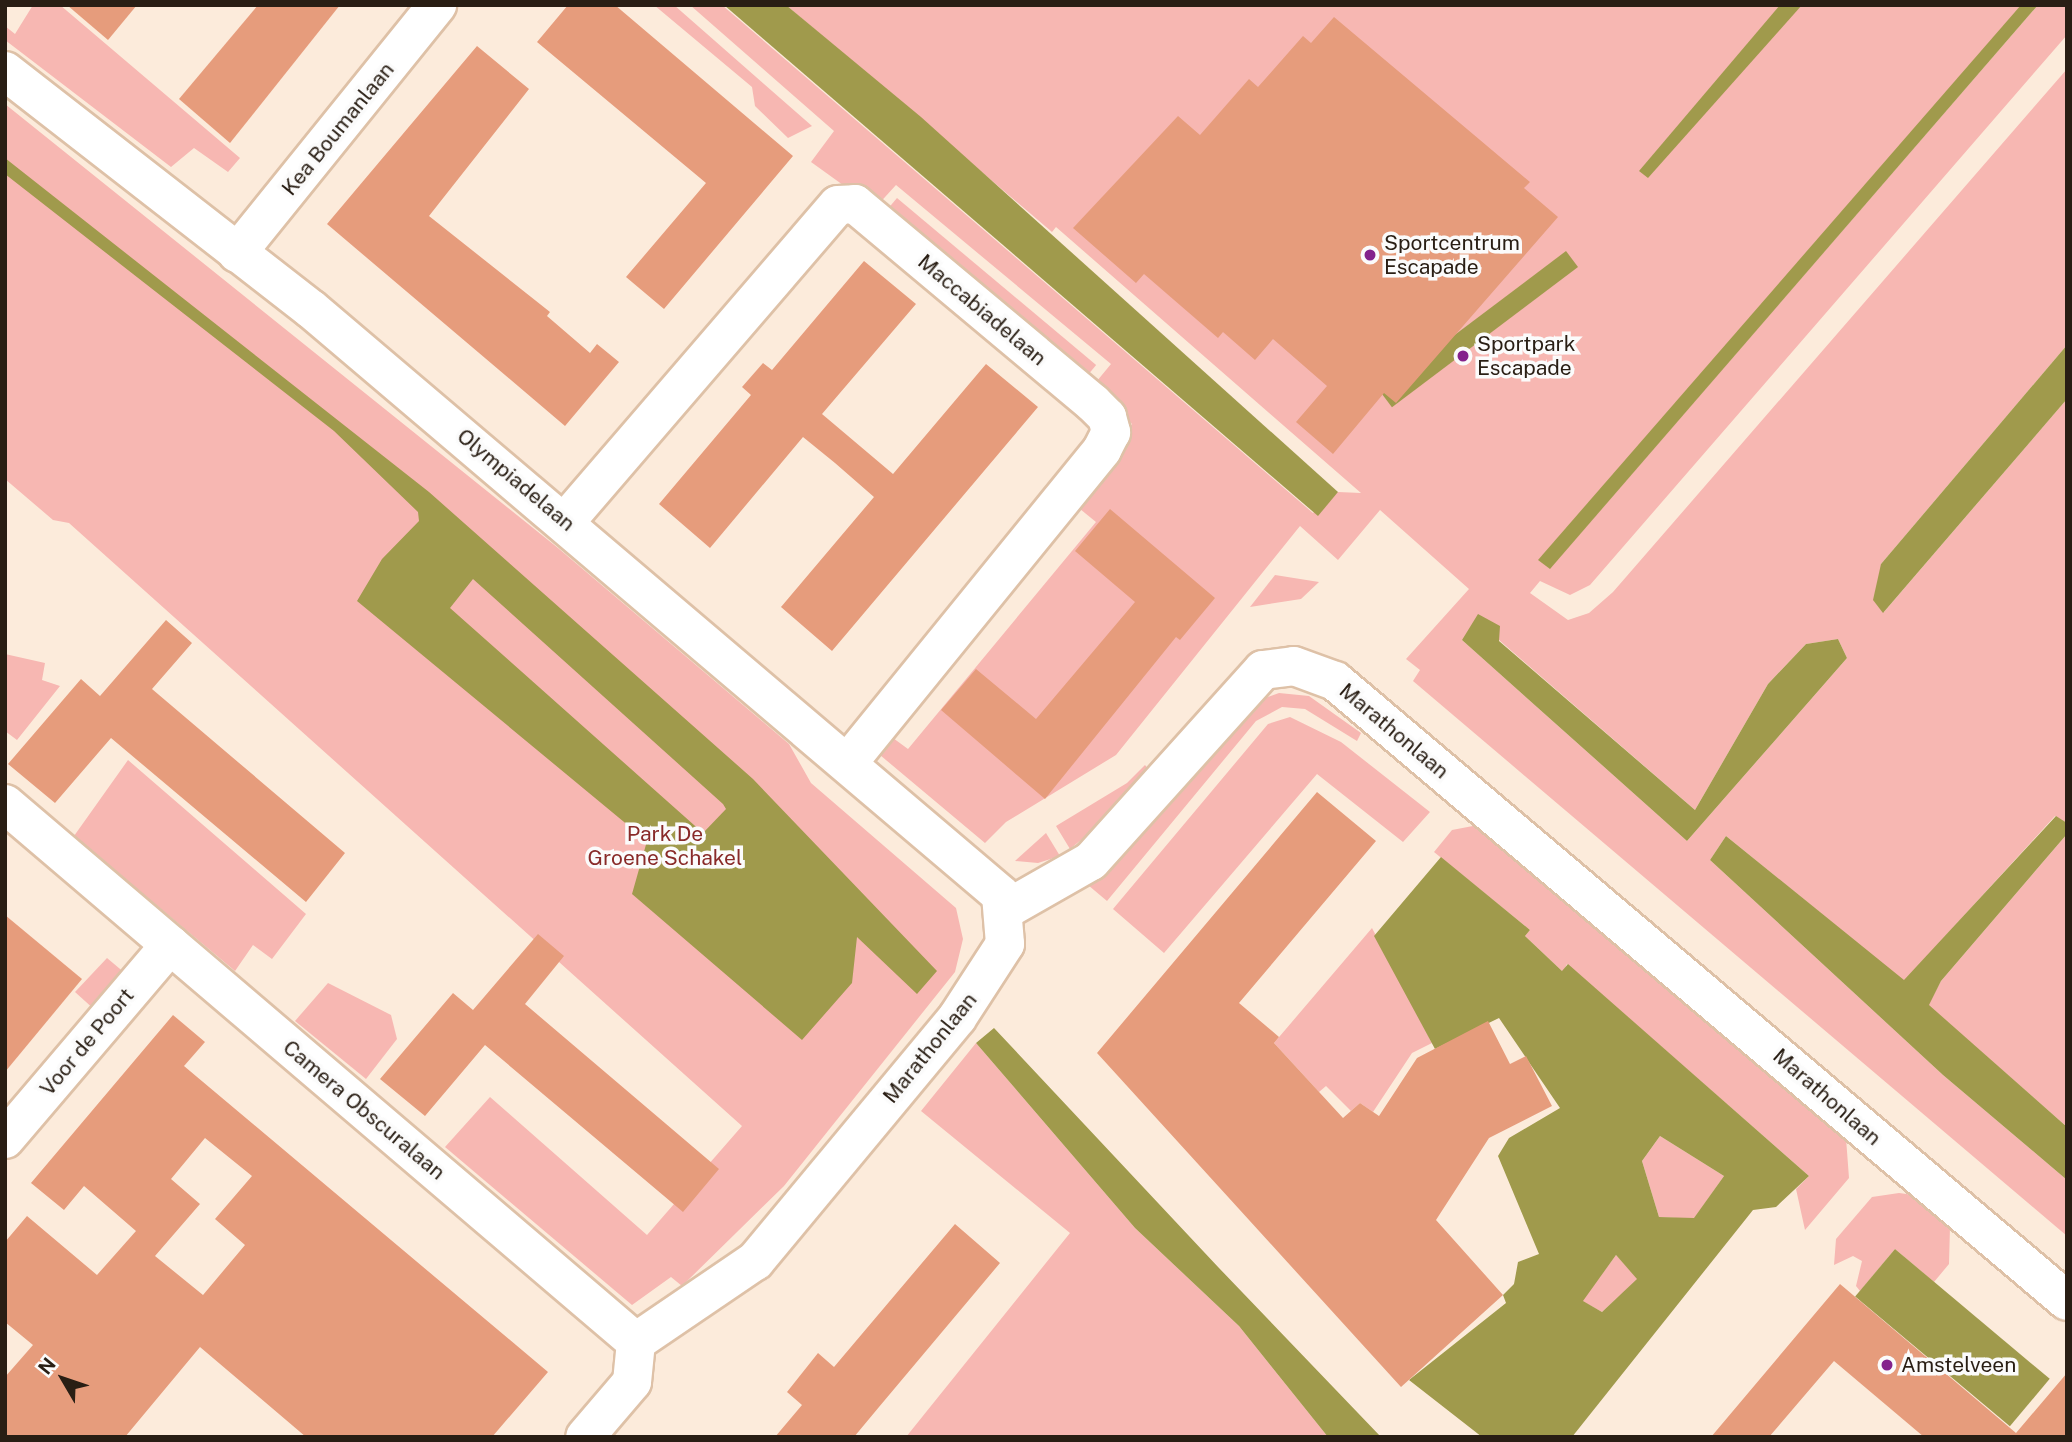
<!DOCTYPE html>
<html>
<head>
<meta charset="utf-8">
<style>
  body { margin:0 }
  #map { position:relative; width:2072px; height:1442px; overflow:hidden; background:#fcebdb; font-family:"Public Sans",sans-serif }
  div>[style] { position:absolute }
  .green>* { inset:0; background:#f7b7b2; transform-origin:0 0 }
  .water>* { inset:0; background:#a09a4c; transform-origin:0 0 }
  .building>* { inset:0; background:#e69c7c }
  .roads { filter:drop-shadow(2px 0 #dec1a7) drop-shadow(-2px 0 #dec1a7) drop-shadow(0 2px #dec1a7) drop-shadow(0 -2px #dec1a7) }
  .minor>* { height:38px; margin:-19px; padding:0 19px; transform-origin:19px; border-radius:19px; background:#fff }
  .dots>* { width:19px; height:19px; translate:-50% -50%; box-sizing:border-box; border:4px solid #fbfbfb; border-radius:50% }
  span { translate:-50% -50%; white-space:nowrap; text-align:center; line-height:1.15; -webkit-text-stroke:7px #fbfbfb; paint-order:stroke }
  .street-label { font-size:21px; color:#291e14 }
  .poi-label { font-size:21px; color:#291e14 }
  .left { translate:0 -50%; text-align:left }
  .park-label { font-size:21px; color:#892a29 }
  .frame { position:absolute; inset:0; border:7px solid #291e14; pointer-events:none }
  .north { position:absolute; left:28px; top:1344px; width:70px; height:70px; -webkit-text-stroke:5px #fbfbfb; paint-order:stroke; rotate:309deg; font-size:19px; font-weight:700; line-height:28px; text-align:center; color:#291e14 }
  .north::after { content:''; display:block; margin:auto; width:24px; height:32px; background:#291e14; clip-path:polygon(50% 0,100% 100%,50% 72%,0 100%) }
</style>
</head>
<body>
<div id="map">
  <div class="green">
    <i style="clip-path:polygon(33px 5px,60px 5px,240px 158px,228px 172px,194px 148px,171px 167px,5px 40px,5px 26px,15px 34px)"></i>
    <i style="clip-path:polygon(654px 5px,674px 5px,812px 126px,788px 138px,755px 106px,752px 87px)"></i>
    <i style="clip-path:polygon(evenodd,690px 5px,722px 5px,1313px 513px,1338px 492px,1361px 493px,1056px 227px,1052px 232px,786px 5px,2023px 5px,1604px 493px,1558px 559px,2038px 5px,2067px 5px,2067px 35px,1590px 585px,1570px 595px,1540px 581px,1530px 593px,1568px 620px,1589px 613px,1613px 592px,2067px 69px,2067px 345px,1881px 564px,1884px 612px,2067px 399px,2067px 823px,2055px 816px,1904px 981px,1726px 836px,1710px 860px,1943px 1075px,2067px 1180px,2067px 1236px,1413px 681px,1420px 670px,1406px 659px,1469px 589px,1380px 510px,1338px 560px,1300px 526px,1116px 755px,1006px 822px,985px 843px,880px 755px,893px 738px,908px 749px,1096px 522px,1069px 500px,1132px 424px,1092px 387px,1111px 364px,896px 185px,875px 208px,811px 162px,834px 131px,690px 5px,1499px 626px,1499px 640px,1695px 810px,1768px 684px,1806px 644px,1838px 639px,1847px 658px,1687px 841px,1462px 640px,1499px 626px)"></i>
    <i style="clip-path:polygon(5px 104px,558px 548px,789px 744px,811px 783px,956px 908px,963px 939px,955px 972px,784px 1186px,682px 1286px,671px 1277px,632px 1305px,445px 1147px,490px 1097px,647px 1235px,742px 1126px,69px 523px,53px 520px,5px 479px)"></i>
    <i style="left:897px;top:198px;width:260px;height:23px;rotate:40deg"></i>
    <i style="clip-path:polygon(1275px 575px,1319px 582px,1301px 599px,1250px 607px)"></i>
    <i style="clip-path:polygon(5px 654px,45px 663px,42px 680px,60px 686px,17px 740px,5px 731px)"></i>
    <i style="clip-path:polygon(1279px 693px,1309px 696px,1361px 733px,1357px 741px,1305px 709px,1282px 707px,1256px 721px,1107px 901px,1088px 885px,1144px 829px,1244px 706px)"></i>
    <i style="clip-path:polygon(1290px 717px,1341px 742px,1430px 812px,1403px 842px,1317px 774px,1164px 953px,1113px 909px,1268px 724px)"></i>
    <i style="clip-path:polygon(128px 760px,306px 914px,272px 959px,253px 945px,235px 971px,74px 836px)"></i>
    <i style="clip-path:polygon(1145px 765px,1149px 770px,1103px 822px,1070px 849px,1056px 826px,1127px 783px)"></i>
    <i style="clip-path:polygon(1478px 825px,1846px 1138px,1849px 1178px,1805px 1230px,1796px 1189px,1809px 1176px,1567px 964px,1563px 972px,1525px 936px,1530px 930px,1434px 852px,1452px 830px)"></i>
    <i style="clip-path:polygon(1046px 833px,1060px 856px,1038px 863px,1015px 861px)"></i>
    <i style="clip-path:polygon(2067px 834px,2067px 1127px,1928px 1005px,1941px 981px)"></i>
    <i style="clip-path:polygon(1372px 928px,1432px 1043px,1412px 1053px,1373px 1112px,1360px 1103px,1351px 1111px,1326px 1086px,1319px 1092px,1274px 1043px)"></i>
    <i style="clip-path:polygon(107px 958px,126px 974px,96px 1011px,75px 992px)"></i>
    <i style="clip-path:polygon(328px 983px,391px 1015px,397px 1039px,366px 1079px,295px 1021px)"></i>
    <i style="clip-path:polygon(976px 1043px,1135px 1228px,1239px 1326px,1328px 1437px,906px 1437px,1070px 1233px,921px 1111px)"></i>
    <i style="clip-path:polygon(1660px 1136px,1724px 1176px,1694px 1219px,1659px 1217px,1642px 1161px)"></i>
    <i style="clip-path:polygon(1899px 1193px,1914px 1195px,1950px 1227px,1949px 1264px,1934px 1282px,1895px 1249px,1860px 1291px,1856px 1286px,1862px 1261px,1853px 1256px,1834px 1265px,1836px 1239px,1872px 1197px)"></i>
    <i style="clip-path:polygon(1616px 1255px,1638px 1279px,1602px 1312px,1582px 1301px)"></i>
  </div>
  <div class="water">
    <i style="clip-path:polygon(724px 5px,786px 5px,921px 117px,1338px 492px,1318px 516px)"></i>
    <i style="clip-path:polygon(1780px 5px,1802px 5px,1648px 178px,1639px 171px)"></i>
    <i style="clip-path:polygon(2021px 5px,2038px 5px,1550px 569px,1538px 560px)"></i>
    <i style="clip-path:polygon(evenodd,5px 158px,429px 492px,753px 779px,937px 971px,917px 994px,857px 937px,852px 983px,802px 1040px,632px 894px,647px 841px,357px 601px,382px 559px,419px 521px,418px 512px,334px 431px,5px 174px,5px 158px,473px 579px,723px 804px,726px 809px,703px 833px,450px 608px,473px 579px)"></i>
    <i style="left:1566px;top:251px;width:20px;height:233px;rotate:53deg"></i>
    <i style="clip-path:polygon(2067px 345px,2067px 399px,1883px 613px,1873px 600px,1881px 564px)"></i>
    <i style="clip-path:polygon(1478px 614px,1500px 626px,1499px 641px,1695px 810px,1768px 684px,1806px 644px,1838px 639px,1847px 658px,1687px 841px,1462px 640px)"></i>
    <i style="clip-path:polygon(2056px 816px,2067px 823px,2067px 834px,1941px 981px,1929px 1005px,2067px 1127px,2067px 1180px,1943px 1075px,1710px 860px,1726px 836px,1904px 980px)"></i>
    <i style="clip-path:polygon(evenodd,1441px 857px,1530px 930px,1525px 936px,1562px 971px,1568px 964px,1809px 1176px,1776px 1207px,1753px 1210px,1572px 1437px,1482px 1437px,1409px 1380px,1506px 1303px,1503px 1295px,1514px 1284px,1518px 1262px,1539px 1254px,1498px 1156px,1509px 1138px,1560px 1108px,1499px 1018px,1435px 1049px,1374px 936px,1441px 857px,1660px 1136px,1724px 1176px,1694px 1218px,1659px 1217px,1642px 1161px,1660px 1136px,1441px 857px,1616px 1255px,1637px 1279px,1602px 1312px,1583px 1301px,1616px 1255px)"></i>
    <i style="clip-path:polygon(994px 1028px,1219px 1268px,1381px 1437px,1328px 1437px,1239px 1326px,1135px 1228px,976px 1043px)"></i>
    <i style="left:1895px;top:1249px;width:202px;height:62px;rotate:40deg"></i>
  </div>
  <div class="building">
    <i style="clip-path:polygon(67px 5px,137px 5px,108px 40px)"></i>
    <i style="clip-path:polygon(258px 5px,340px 5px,230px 143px,179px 99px)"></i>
    <i style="clip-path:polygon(568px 5px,615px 5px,793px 156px,664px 309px,626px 277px,706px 183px,537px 42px)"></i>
    <i style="clip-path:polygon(1334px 17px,1530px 182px,1524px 188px,1558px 217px,1396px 403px,1384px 393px,1333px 454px,1296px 422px,1327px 386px,1273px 339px,1255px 360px,1223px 332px,1218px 338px,1144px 274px,1136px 283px,1073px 228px,1178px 116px,1200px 135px,1249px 79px,1258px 87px,1303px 36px,1311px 43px)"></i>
    <i style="clip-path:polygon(477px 46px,529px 89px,429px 216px,550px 312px,547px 316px,590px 353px,597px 344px,619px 362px,565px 426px,327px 224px)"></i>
    <i style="clip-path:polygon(864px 261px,916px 304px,822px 414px,893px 474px,986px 364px,1038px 407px,832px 651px,781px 607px,874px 497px,835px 463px,803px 437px,710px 548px,659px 504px,751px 395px,742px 387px,763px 363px,772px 370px)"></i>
    <i style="clip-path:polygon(1110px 509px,1215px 598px,1180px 640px,1176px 637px,1045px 799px,941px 710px,976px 669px,1036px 719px,1135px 602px,1075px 551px)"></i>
    <i style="clip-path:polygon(166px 620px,192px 643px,152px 689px,345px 853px,306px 902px,111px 738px,55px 803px,8px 764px,81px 679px,100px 696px)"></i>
    <i style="clip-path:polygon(1317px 792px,1376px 841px,1239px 1003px,1279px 1037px,1274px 1043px,1343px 1118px,1360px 1103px,1379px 1116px,1417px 1058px,1488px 1021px,1510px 1064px,1526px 1056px,1552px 1106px,1489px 1138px,1436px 1220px,1503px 1295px,1401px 1387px,1097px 1053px)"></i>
    <i style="clip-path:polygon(5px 915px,82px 979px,5px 1072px)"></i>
    <i style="clip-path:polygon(538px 934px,564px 956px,525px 1004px,719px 1169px,683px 1212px,485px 1045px,425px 1116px,380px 1079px,453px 993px,473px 1010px)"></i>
    <i style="clip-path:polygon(evenodd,173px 1015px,205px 1042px,184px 1066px,548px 1372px,492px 1437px,306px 1437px,200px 1347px,125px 1437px,5px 1437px,5px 1377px,33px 1345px,5px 1322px,5px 1242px,27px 1216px,97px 1275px,136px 1231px,84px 1186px,64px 1210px,31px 1183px,173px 1015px,205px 1138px,252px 1176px,215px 1219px,245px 1245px,203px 1295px,155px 1256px,200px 1204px,171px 1179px,205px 1138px)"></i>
    <i style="clip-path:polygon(955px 1224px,1000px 1263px,879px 1407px,854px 1437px,775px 1437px,802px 1405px,787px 1392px,818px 1353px,834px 1367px)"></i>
    <i style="clip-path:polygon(1840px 1284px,2016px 1433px,2067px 1373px,2067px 1437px,1924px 1437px,1834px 1361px,1769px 1437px,1711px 1437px)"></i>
  </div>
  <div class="roads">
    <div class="minor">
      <i style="left:5px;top:71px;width:388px;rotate:37.9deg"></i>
      <i style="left:311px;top:309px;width:905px;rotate:40.34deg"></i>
      <i style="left:1001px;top:895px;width:49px;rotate:85.3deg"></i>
      <i style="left:1005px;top:944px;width:88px;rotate:123deg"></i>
      <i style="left:957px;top:1018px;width:316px;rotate:129.7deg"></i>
      <i style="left:755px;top:1261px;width:144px;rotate:145.8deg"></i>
      <i style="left:237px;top:253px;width:319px;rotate:-51.1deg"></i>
      <i style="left:565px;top:522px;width:418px;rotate:-49.3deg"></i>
      <i style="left:838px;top:205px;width:17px;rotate:-3deg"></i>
      <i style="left:855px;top:204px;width:310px;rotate:39.9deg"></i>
      <i style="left:1093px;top:403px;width:20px;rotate:45deg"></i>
      <i style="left:1107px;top:417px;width:16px;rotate:75deg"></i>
      <i style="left:1111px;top:432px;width:20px;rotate:117deg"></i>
      <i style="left:1102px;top:450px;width:401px;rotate:129.1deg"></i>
      <i style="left:5px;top:804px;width:829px;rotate:40.45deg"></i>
      <i style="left:636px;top:1342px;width:40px;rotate:95.7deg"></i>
      <i style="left:632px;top:1382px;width:72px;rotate:130.5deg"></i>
      <i style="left:1005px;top:910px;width:99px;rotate:-29.7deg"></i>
      <i style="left:1091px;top:861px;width:257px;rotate:-48deg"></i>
      <i style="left:1263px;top:670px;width:31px;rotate:-7deg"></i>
      <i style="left:1294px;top:666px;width:44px;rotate:20.1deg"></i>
      <i style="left:1335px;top:681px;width:959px;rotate:40.26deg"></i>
      <i style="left:5px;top:1139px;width:255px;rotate:-49.6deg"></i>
    </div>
  </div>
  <div class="dots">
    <i style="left:1370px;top:255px;background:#84228c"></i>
    <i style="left:1463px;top:356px;background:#84228c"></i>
    <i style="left:1887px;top:1365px;background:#84228c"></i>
  </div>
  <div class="street-label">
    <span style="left:338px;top:129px;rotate:-51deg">Kea Boumanlaan</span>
    <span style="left:982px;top:310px;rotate:40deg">Maccabiadelaan</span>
    <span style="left:516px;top:480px;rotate:40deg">Olympiadelaan</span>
    <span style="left:1394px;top:731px;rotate:40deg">Marathonlaan</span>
    <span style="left:87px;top:1042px;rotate:-50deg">Voor de Poort</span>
    <span style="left:930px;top:1048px;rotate:-51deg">Marathonlaan</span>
    <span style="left:1827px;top:1097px;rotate:41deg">Marathonlaan</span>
    <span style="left:364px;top:1110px;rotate:40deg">Camera Obscuralaan</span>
  </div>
  <div class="poi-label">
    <span class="left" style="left:1384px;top:255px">Sportcentrum<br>Escapade</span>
    <span class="left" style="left:1477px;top:356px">Sportpark<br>Escapade</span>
    <span class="left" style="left:1901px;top:1365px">Amstelveen</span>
  </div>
  <div class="park-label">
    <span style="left:665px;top:846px">Park De<br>Groene Schakel</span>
  </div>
  <div class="frame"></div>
  <div class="north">N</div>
</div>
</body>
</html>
